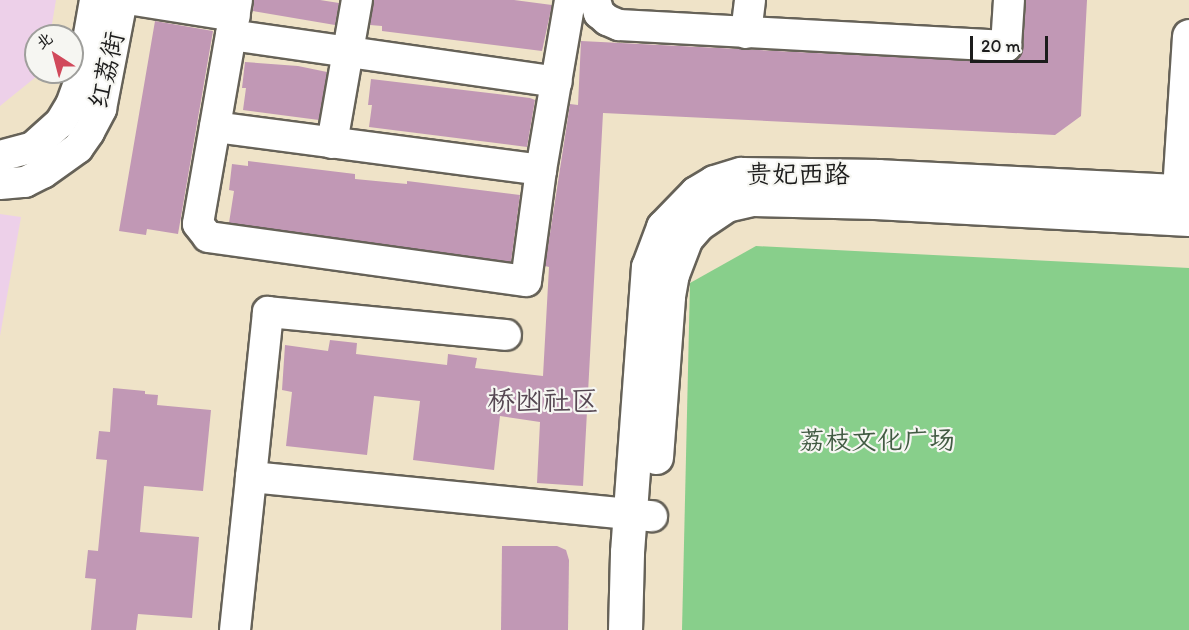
<!DOCTYPE html>
<html>
<head>
<meta charset="utf-8">
<style>
  body { margin:0 }
  #map { position:relative; width:1189px; height:630px; overflow:hidden; background:#efe3c8; font-family:Itim,"LXGW WenKai TC",sans-serif }
  div>[style] { position:absolute }
  .built>* { inset:0; background:#edd0e9 }
  .green>* { inset:0; background:#88cf8b }
  .building>* { inset:0; background:#c198b5 }
  .roads { filter:drop-shadow(2px 0 #666258) drop-shadow(-2px 0 #666258) drop-shadow(0 2px #666258) drop-shadow(0 -2px #666258) }
  .minor>* { height:30px; margin:-15px; padding:0 15px; transform-origin:15px; border-radius:15px; background:#fff }
  .major>* { height:33px; margin:-16.5px; padding:0 16.5px; transform-origin:16.5px; border-radius:16.5px; background:#fff }
  span { translate:-50% -50%; white-space:nowrap; text-align:center; line-height:1.15; -webkit-text-stroke:4.5px #f6f6f2; paint-order:stroke }
  .street-label { font-size:26px; color:#1c1c1c }
  .park-label { font-size:26px; color:#425b43 }
  .quarter-label { font-size:28px; color:#564752 }
  .north { position:absolute; left:24px; top:24px; width:60px; height:60px; box-sizing:border-box; background:#f6f6f2; border:2px solid #9f9f9c; border-radius:50%; rotate:324deg; font-size:16px; font-weight:700; line-height:24px; text-align:center; color:#1c1c1c }
  .north::after { content:''; display:block; margin:auto; width:21px; height:27px; background:#d1495b; clip-path:polygon(50% 0,100% 100%,50% 72%,0 100%) }
  .scale { position:absolute; left:970px; top:36px; width:78px; height:27px; box-sizing:border-box; border:3px solid #1c1c1c; border-top:0; padding-left:8px; font-size:18px; line-height:21px; white-space:nowrap; color:#1c1c1c; -webkit-text-stroke:4px #f6f6f2; paint-order:stroke }
</style>
</head>
<body>
<div id="map">
  <div class="built">
    <i style="clip-path:polygon(0 0,56px 0,50px 36px,36px 36px,36px 72px,42px 72px,0 106px)"></i>
    <i style="clip-path:polygon(0 214px,21px 217px,0 336px)"></i>
  </div>
  <div class="green">
    <i style="clip-path:polygon(756px 246px,1189px 268px,1189px 630px,682px 630px,690px 283px)"></i>
  </div>
  <div class="building">
    <i style="clip-path:polygon(254px 0,320px 0,339px 3px,335px 25px,253px 11px)"></i>
    <i style="clip-path:polygon(374px 0,514px 0,552px 5px,542px 51px,382px 31px,382px 26px,370px 25px)"></i>
    <i style="clip-path:polygon(1026px 0,1087px 0,1081px 116px,1055px 135px,603px 113px,583px 486px,537px 483px,540px 422px,500px 416px,494px 470px,413px 460px,420px 401px,374px 396px,367px 455px,286px 446px,292px 392px,282px 390px,285px 345px,328px 351px,330px 340px,357px 343px,356px 354px,447px 365px,448px 354px,477px 358px,475px 368px,543px 376px,549px 267px,545px 266px,570px 104px,578px 105px,581px 41px,1012px 63px,1020px 56px,1023px 48px)"></i>
    <i style="clip-path:polygon(155px 21px,213px 31px,178px 234px,147px 229px,146px 235px,119px 231px)"></i>
    <i style="clip-path:polygon(245px 62px,298px 66px,327px 72px,319px 120px,243px 110px,246px 88px,242px 88px)"></i>
    <i style="clip-path:polygon(371px 79px,530px 98px,535px 100px,527px 147px,369px 127px,372px 105px,368px 105px)"></i>
    <i style="clip-path:polygon(248px 161px,355px 174px,355px 179px,407px 184px,407px 181px,520px 195px,511px 262px,229px 223px,234px 191px,229px 190px,232px 164px,248px 166px)"></i>
    <i style="clip-path:polygon(113px 388px,145px 391px,145px 394px,158px 395px,157px 405px,211px 410px,203px 491px,144px 486px,140px 532px,199px 537px,192px 618px,138px 614px,136px 630px,91px 630px,96px 579px,85px 578px,88px 550px,98px 551px,107px 460px,96px 459px,99px 431px,110px 432px)"></i>
    <i style="clip-path:polygon(502px 546px,557px 546px,566px 550px,569px 560px,568px 630px,501px 630px)"></i>
  </div>
  <div class="roads">
    <div class="minor">
      <i style="left:134px;top:0;width:102px;rotate:9deg"></i>
      <i style="left:237px;top:0;width:227px;rotate:99.9deg"></i>
      <i style="left:198px;top:224px;width:16px;rotate:52deg"></i>
      <i style="left:208px;top:237px;width:321px;rotate:7.9deg"></i>
      <i style="left:526px;top:281px;width:112px;rotate:-82.3deg"></i>
      <i style="left:541px;top:170px;width:172px;rotate:-80.3deg"></i>
      <i style="left:595px;top:0;width:14px;rotate:73deg"></i>
      <i style="left:599px;top:13px;width:11px;rotate:41deg"></i>
      <i style="left:607px;top:20px;width:13px;rotate:23deg"></i>
      <i style="left:619px;top:25px;width:388px;rotate:3.1deg"></i>
      <i style="left:1006px;top:46px;width:46px;rotate:-86.3deg"></i>
      <i style="left:746px;top:33px;width:33px;rotate:-83deg"></i>
      <i style="left:231px;top:35px;width:329px;rotate:8.2deg"></i>
      <i style="left:215px;top:127px;width:329px;rotate:7.5deg"></i>
      <i style="left:332px;top:143px;width:145px;rotate:-80.1deg"></i>
      <i style="left:0;top:156px;width:34px;rotate:-15deg"></i>
      <i style="left:33px;top:147px;width:36px;rotate:-42deg"></i>
      <i style="left:60px;top:123px;width:21px;rotate:-59deg"></i>
      <i style="left:71px;top:105px;width:33px;rotate:-70deg"></i>
      <i style="left:82px;top:74px;width:75px;rotate:-80deg"></i>
      <i style="left:0;top:184px;width:25px;rotate:-5deg"></i>
      <i style="left:25px;top:182px;width:20px;rotate:-27deg"></i>
      <i style="left:43px;top:173px;width:43px;rotate:-35.5deg"></i>
      <i style="left:78px;top:148px;width:19px;rotate:-55deg"></i>
      <i style="left:89px;top:132px;width:26px;rotate:-62deg"></i>
      <i style="left:101px;top:109px;width:111px;rotate:-79.1deg"></i>
      <i style="left:251px;top:477px;width:166px;rotate:-84.1deg"></i>
      <i style="left:268px;top:312px;width:239px;rotate:5.5deg"></i>
      <i style="left:235px;top:630px;width:154px;rotate:-84deg"></i>
      <i style="left:251px;top:477px;width:403px;rotate:5.6deg"></i>
    </div>
    <div class="major">
      <i style="left:1189px;top:36px;width:155px;rotate:93.7deg"></i>
      <i style="left:1179px;top:191px;width:18px;rotate:56deg"></i>
      <i style="left:656px;top:457px;width:161px;rotate:-85.7deg"></i>
      <i style="left:668px;top:296px;width:22px;rotate:-80deg"></i>
      <i style="left:672px;top:274px;width:39px;rotate:-69deg"></i>
      <i style="left:686px;top:238px;width:18px;rotate:-49deg"></i>
      <i style="left:698px;top:224px;width:34px;rotate:-34deg"></i>
      <i style="left:726px;top:205px;width:28px;rotate:-13deg"></i>
      <i style="left:753px;top:199px;width:122px;rotate:1.4deg"></i>
      <i style="left:875px;top:202px;width:314px;rotate:3.1deg"></i>
      <i style="left:625px;top:630px;width:78px;rotate:-88.5deg"></i>
      <i style="left:627px;top:552px;width:286px;rotate:-85.8deg"></i>
      <i style="left:648px;top:267px;width:43px;rotate:-69.4deg"></i>
      <i style="left:663px;top:227px;width:47px;rotate:-45.9deg"></i>
      <i style="left:696px;top:193px;width:21px;rotate:-31deg"></i>
      <i style="left:714px;top:182px;width:28px;rotate:-17deg"></i>
      <i style="left:741px;top:174px;width:137px;rotate:0.8deg"></i>
      <i style="left:878px;top:176px;width:311px;rotate:2.9deg"></i>
    </div>
  </div>
  <div class="street-label">
    <span style="left:107px;top:70px;rotate:-77deg">红荔街</span>
    <span style="left:798px;top:175px">贵妃西路</span>
  </div>
  <div class="park-label">
    <span style="left:877px;top:441px">荔枝文化广场</span>
  </div>
  <div class="quarter-label">
    <span style="left:543px;top:400px">桥凼社区</span>
  </div>
  <div class="north">北</div>
  <div class="scale">20 m</div>
</div>
</body>
</html>
